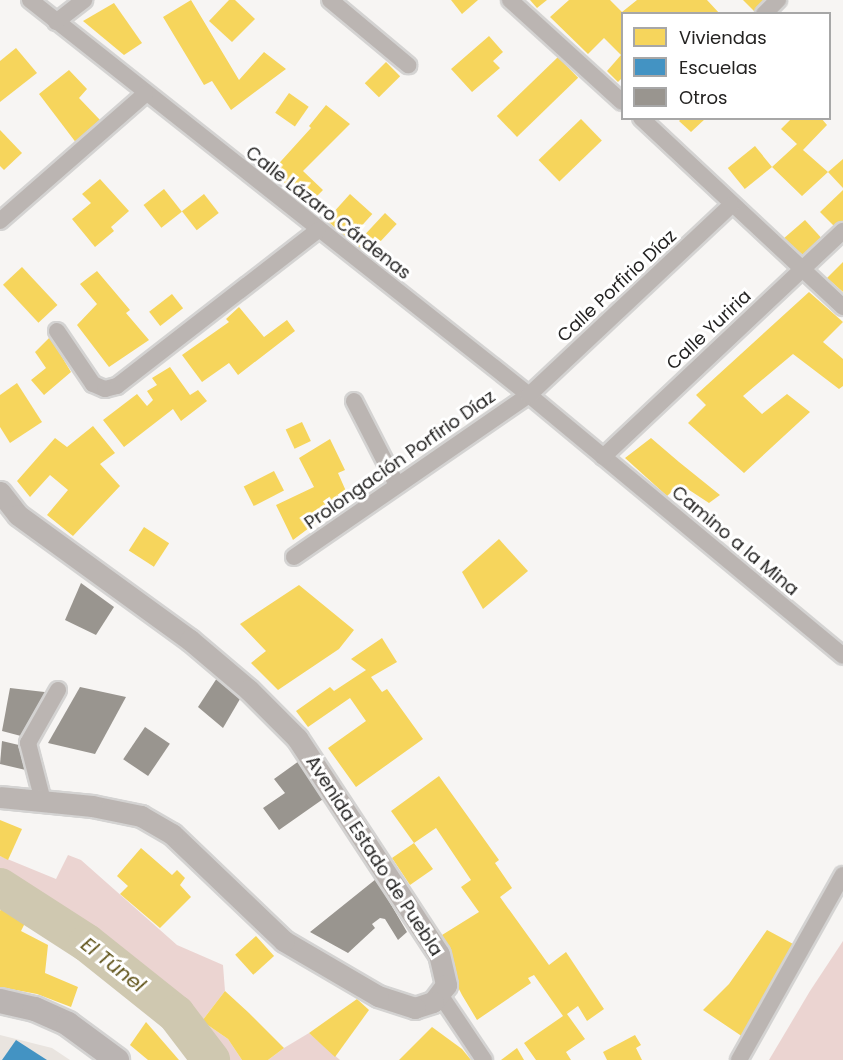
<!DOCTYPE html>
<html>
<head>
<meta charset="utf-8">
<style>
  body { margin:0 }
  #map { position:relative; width:843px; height:1060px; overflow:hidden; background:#f7f5f3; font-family:Poppins,sans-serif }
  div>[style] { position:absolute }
  .built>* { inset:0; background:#e9e4df }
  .green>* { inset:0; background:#ebd4d1 }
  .homes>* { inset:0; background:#f6d55c; transform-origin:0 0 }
  .schools>* { inset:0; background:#4393c3 }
  .river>* { height:38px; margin:-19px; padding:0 19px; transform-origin:19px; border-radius:19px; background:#cfc8b0 }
  .building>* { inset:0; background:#99958f; transform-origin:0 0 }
  .roads { filter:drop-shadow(2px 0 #d4d3d2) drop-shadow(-2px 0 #d4d3d2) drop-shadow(0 2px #d4d3d2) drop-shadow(0 -2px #d4d3d2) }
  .minor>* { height:16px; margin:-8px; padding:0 8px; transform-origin:8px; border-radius:8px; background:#bbb5b2 }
  .tertiary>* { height:21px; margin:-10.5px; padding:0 10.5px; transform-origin:10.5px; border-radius:10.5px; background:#bbb5b2 }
  .secondary>* { height:24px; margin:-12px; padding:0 12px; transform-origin:12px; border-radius:12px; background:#bab4b2 }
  span { translate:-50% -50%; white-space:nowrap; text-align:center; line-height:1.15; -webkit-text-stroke:6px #fff; paint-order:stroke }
  .street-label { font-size:18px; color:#242322 }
  .water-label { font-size:20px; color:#5f5217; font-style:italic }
  .legend { position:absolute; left:621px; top:12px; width:210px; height:108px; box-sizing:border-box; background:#fff; border:2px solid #a7a7a7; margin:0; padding:8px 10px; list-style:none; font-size:18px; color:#242322 }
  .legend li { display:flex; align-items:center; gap:12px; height:30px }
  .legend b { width:30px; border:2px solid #a7a7a7 }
</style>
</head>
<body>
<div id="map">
  <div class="built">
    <i style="clip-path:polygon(0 1035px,52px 1048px,70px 1060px,0 1060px)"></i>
  </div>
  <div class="green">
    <i style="clip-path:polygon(68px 855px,81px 860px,177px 945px,223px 965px,225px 991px,202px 1021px,228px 1039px,242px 1060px,201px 1060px,180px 1033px,121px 982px,69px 942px,0 898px,0 856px,56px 879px)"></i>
    <i style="clip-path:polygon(843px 941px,843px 1060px,769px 1060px,810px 991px)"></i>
    <i style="clip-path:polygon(309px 1033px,340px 1060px,268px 1060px,284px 1048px)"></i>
  </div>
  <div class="homes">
    <i style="clip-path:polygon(191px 0,239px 80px,264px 52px,286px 69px,231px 110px,212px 81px,204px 85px,163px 17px)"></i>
    <i style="clip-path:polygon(229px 0,235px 0,255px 19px,232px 42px,209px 21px)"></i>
    <i style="clip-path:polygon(451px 0,478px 0,462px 14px)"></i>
    <i style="clip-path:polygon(530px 0,547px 0,537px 8px)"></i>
    <i style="clip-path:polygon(569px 0,610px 0,622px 12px,637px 0,707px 0,720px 14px,622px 14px,622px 78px,618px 82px,607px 71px,621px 55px,604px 38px,588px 54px,550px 17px)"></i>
    <i style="clip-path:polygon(743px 0,770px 0,756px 13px)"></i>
    <i style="clip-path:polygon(114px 3px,142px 43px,124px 55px,83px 21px)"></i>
    <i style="clip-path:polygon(489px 36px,503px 52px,493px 61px,500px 68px,472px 92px,451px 69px)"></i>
    <i style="clip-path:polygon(16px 48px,37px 73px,0 102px,0 61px)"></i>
    <i style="left:558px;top:57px;width:29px;height:85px;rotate:46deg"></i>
    <i style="left:386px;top:62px;width:20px;height:30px;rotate:45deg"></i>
    <i style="clip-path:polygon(69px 70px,87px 89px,79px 98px,101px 121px,77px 144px,39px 94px)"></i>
    <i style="left:289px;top:93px;width:24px;height:24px;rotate:35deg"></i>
    <i style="clip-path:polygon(326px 105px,350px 124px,303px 171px,323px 190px,308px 205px,272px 171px,311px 128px,309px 126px)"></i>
    <i style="clip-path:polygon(682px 118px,706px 118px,691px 132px,679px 121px)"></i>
    <i style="clip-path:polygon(792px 118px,821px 118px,827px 125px,803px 150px,828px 172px,802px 196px,772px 167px,797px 144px,781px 129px)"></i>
    <i style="left:581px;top:119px;width:30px;height:59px;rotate:46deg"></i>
    <i style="clip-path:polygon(0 130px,22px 153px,4px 170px,0 166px)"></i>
    <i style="left:755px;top:146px;width:27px;height:35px;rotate:51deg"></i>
    <i style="clip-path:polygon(843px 159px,843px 188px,828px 172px)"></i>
    <i style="clip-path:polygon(100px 179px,129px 211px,111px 227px,114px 231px,95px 247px,72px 219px,91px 203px,82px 194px)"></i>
    <i style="left:164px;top:189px;width:29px;height:26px;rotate:52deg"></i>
    <i style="clip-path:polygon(843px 190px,843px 229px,840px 232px,820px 212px)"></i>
    <i style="left:204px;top:194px;width:24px;height:28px;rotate:52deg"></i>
    <i style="left:350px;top:194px;width:30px;height:35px;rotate:42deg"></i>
    <i style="left:385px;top:213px;width:16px;height:44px;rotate:43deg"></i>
    <i style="clip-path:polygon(805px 220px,826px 243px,808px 259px,783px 239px)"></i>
    <i style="clip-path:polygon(843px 262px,843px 292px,827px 278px)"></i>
    <i style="left:22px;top:267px;width:52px;height:26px;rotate:47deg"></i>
    <i style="clip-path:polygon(97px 271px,130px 310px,126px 313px,149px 340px,109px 367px,77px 325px,97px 304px,80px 284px)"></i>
    <i style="clip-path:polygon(809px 292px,843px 322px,823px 342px,843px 359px,843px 386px,839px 389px,793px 354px,743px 396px,762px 414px,787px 394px,810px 412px,744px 473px,688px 423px,706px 405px,696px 395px)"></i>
    <i style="left:172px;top:294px;width:18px;height:29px;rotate:52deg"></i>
    <i style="clip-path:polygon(239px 307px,264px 337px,287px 320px,295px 331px,238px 375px,229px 363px,202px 382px,182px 355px,229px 322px,226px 319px)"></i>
    <i style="clip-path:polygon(50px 337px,71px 372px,44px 395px,31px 380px,46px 368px,35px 352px)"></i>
    <i style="clip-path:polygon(170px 367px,190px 395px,198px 390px,207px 401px,181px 421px,173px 409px,124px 447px,103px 420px,137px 394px,147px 406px,153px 400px,147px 391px,157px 385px,152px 378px)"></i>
    <i style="clip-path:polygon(17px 383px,42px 422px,10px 443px,0 427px,0 395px)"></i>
    <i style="left:302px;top:422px;width:21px;height:18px;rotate:65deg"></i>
    <i style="clip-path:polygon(93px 426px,115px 453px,100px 464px,120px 486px,73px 536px,47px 515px,68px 490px,50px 475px,30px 497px,17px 481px,55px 438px,67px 447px)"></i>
    <i style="clip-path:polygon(651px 438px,679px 462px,720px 495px,709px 503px,680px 484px,667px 496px,625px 458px)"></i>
    <i style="clip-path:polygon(330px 439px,345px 470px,338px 473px,349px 498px,293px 540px,276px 505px,314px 487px,299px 458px)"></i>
    <i style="left:274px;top:471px;width:22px;height:34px;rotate:63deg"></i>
    <i style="left:144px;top:527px;width:30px;height:28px;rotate:33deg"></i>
    <i style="clip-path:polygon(499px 539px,528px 571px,483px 609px,462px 572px)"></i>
    <i style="clip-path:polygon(299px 585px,354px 630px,339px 649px,278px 690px,251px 663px,266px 651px,240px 624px)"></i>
    <i style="clip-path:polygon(382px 638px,397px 662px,371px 677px,382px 692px,387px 689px,423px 739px,356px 787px,328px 748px,366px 721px,350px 698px,308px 727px,296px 711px,330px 687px,334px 691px,366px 670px,351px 659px)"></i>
    <i style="clip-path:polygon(439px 776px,499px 860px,495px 863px,512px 888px,500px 897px,549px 965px,566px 952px,604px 1009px,587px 1021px,578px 1006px,567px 1014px,585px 1039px,566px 1052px,571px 1060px,536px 1060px,524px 1043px,563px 1016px,534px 975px,528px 978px,531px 983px,477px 1020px,462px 995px,434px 940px,479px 912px,461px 887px,471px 880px,436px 828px,414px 843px,433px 869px,410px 885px,392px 858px,414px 843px,391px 811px)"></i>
    <i style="clip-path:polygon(0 820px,22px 829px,8px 860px,0 856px)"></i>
    <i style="clip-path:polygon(141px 848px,172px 875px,177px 870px,185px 878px,180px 885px,191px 897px,160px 928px,120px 894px,128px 886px,117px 876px)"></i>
    <i style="clip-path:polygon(5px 900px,29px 915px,21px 931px,48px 945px,45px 973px,78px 987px,71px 1007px,37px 994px,0 987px,0 911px)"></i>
    <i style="clip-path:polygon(767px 930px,795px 945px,743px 1037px,703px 1010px,729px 984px)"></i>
    <i style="left:256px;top:936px;width:27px;height:28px;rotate:48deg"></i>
    <i style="clip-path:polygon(225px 991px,249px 1013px,284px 1048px,268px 1060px,242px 1060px,228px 1039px,202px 1021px)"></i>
    <i style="clip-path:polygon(357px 999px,369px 1010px,335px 1057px,309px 1033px)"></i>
    <i style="clip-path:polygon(146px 1022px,179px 1060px,148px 1060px,130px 1045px)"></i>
    <i style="clip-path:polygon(432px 1027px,462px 1049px,471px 1060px,399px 1060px)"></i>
    <i style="clip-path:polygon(635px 1035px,641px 1045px,636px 1048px,642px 1060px,607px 1060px,603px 1052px)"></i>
    <i style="clip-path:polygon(517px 1048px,524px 1060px,501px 1060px)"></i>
  </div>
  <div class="schools">
    <i style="clip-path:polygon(16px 1040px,47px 1060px,2px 1060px)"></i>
  </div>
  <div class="river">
    <i style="left:0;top:887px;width:103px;rotate:32.8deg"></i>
    <i style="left:87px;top:943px;width:114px;rotate:38.6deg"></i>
    <i style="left:176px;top:1014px;width:58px;rotate:52.7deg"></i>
  </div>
  <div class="building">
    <i style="clip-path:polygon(81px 583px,114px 607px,96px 635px,65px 620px)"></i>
    <i style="clip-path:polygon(217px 678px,240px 699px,223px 728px,198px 707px)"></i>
    <i style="clip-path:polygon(80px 687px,126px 697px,95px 754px,48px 743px)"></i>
    <i style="clip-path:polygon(10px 688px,53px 693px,21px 736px,2px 731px)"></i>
    <i style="left:145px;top:727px;width:30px;height:39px;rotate:34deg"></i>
    <i style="clip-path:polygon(2px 741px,23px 746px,30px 771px,0 764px)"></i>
    <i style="clip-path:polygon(299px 761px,326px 797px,279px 830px,263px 808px,285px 793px,274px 779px)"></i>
    <i style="clip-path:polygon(376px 879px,407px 932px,398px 940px,385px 919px,380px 918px,372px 924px,375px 928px,348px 953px,310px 932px)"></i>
  </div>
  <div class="roads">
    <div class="minor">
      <i style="left:30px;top:0;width:636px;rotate:38.36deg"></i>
      <i style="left:529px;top:395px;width:408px;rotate:39.7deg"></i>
      <i style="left:330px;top:0;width:102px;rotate:39.8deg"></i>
      <i style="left:510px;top:0;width:151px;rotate:42.3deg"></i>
      <i style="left:764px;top:14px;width:20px;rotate:-45deg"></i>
      <i style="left:56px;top:22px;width:36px;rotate:-38deg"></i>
      <i style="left:641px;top:118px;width:277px;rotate:43.1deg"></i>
      <i style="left:0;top:221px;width:193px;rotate:-41.2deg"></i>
      <i style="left:57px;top:331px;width:64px;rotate:55.8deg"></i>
      <i style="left:93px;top:384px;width:13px;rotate:23deg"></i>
      <i style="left:105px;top:389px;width:12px;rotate:-14deg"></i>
      <i style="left:117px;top:386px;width:254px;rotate:-37.8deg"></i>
      <i style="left:354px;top:401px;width:94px;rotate:62.9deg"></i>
      <i style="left:603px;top:457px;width:330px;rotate:-43.3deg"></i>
      <i style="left:294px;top:557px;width:285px;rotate:-34.6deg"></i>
      <i style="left:529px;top:395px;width:277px;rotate:-43.2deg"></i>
      <i style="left:43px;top:801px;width:60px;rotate:-104.5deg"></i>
      <i style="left:28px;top:743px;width:61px;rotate:-60.5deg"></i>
      <i style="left:441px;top:996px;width:77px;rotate:56.1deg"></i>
      <i style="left:739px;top:1060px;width:212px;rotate:-60.7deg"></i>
    </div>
    <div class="tertiary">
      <i style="left:0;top:492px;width:29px;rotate:52deg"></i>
      <i style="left:18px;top:515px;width:213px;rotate:36deg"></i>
      <i style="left:190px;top:640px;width:77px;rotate:40.3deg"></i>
      <i style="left:249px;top:690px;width:68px;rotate:45deg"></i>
      <i style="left:297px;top:738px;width:258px;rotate:56.7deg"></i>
      <i style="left:439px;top:954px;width:32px;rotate:77deg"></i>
      <i style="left:446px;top:985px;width:21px;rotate:127deg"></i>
      <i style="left:433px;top:1002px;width:19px;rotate:162deg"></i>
      <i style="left:415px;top:1008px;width:39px;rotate:-162deg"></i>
      <i style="left:378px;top:996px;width:109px;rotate:-149.7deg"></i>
      <i style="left:284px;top:941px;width:155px;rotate:-136.3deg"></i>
      <i style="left:172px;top:834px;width:36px;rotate:-150deg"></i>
      <i style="left:141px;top:816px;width:50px;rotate:-168.5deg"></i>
      <i style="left:92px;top:806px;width:92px;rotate:-174.4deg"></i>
    </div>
    <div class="secondary">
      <i style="left:0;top:1001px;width:36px;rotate:13deg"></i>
      <i style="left:35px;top:1009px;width:36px;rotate:24deg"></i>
      <i style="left:68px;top:1024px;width:61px;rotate:36.3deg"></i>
    </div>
  </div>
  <div class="street-label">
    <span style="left:328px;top:213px;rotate:38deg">Calle Lázaro Cárdenas</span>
    <span style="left:617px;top:286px;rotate:-43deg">Calle Porfirio Díaz</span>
    <span style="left:709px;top:330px;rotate:-43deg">Calle Yuriria</span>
    <span style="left:400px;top:460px;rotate:-35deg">Prolongación Porfirio Díaz</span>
    <span style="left:735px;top:541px;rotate:40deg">Camino a la Mina</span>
    <span style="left:374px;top:856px;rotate:57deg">Avenida Estado de Puebla</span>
  </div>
  <div class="water-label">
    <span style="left:113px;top:965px;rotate:38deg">El Túnel</span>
  </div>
  <ul class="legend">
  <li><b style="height:16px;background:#f6d55c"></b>Viviendas</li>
  <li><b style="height:16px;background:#4393c3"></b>Escuelas</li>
  <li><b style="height:16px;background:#99958f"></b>Otros</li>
  </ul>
</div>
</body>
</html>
